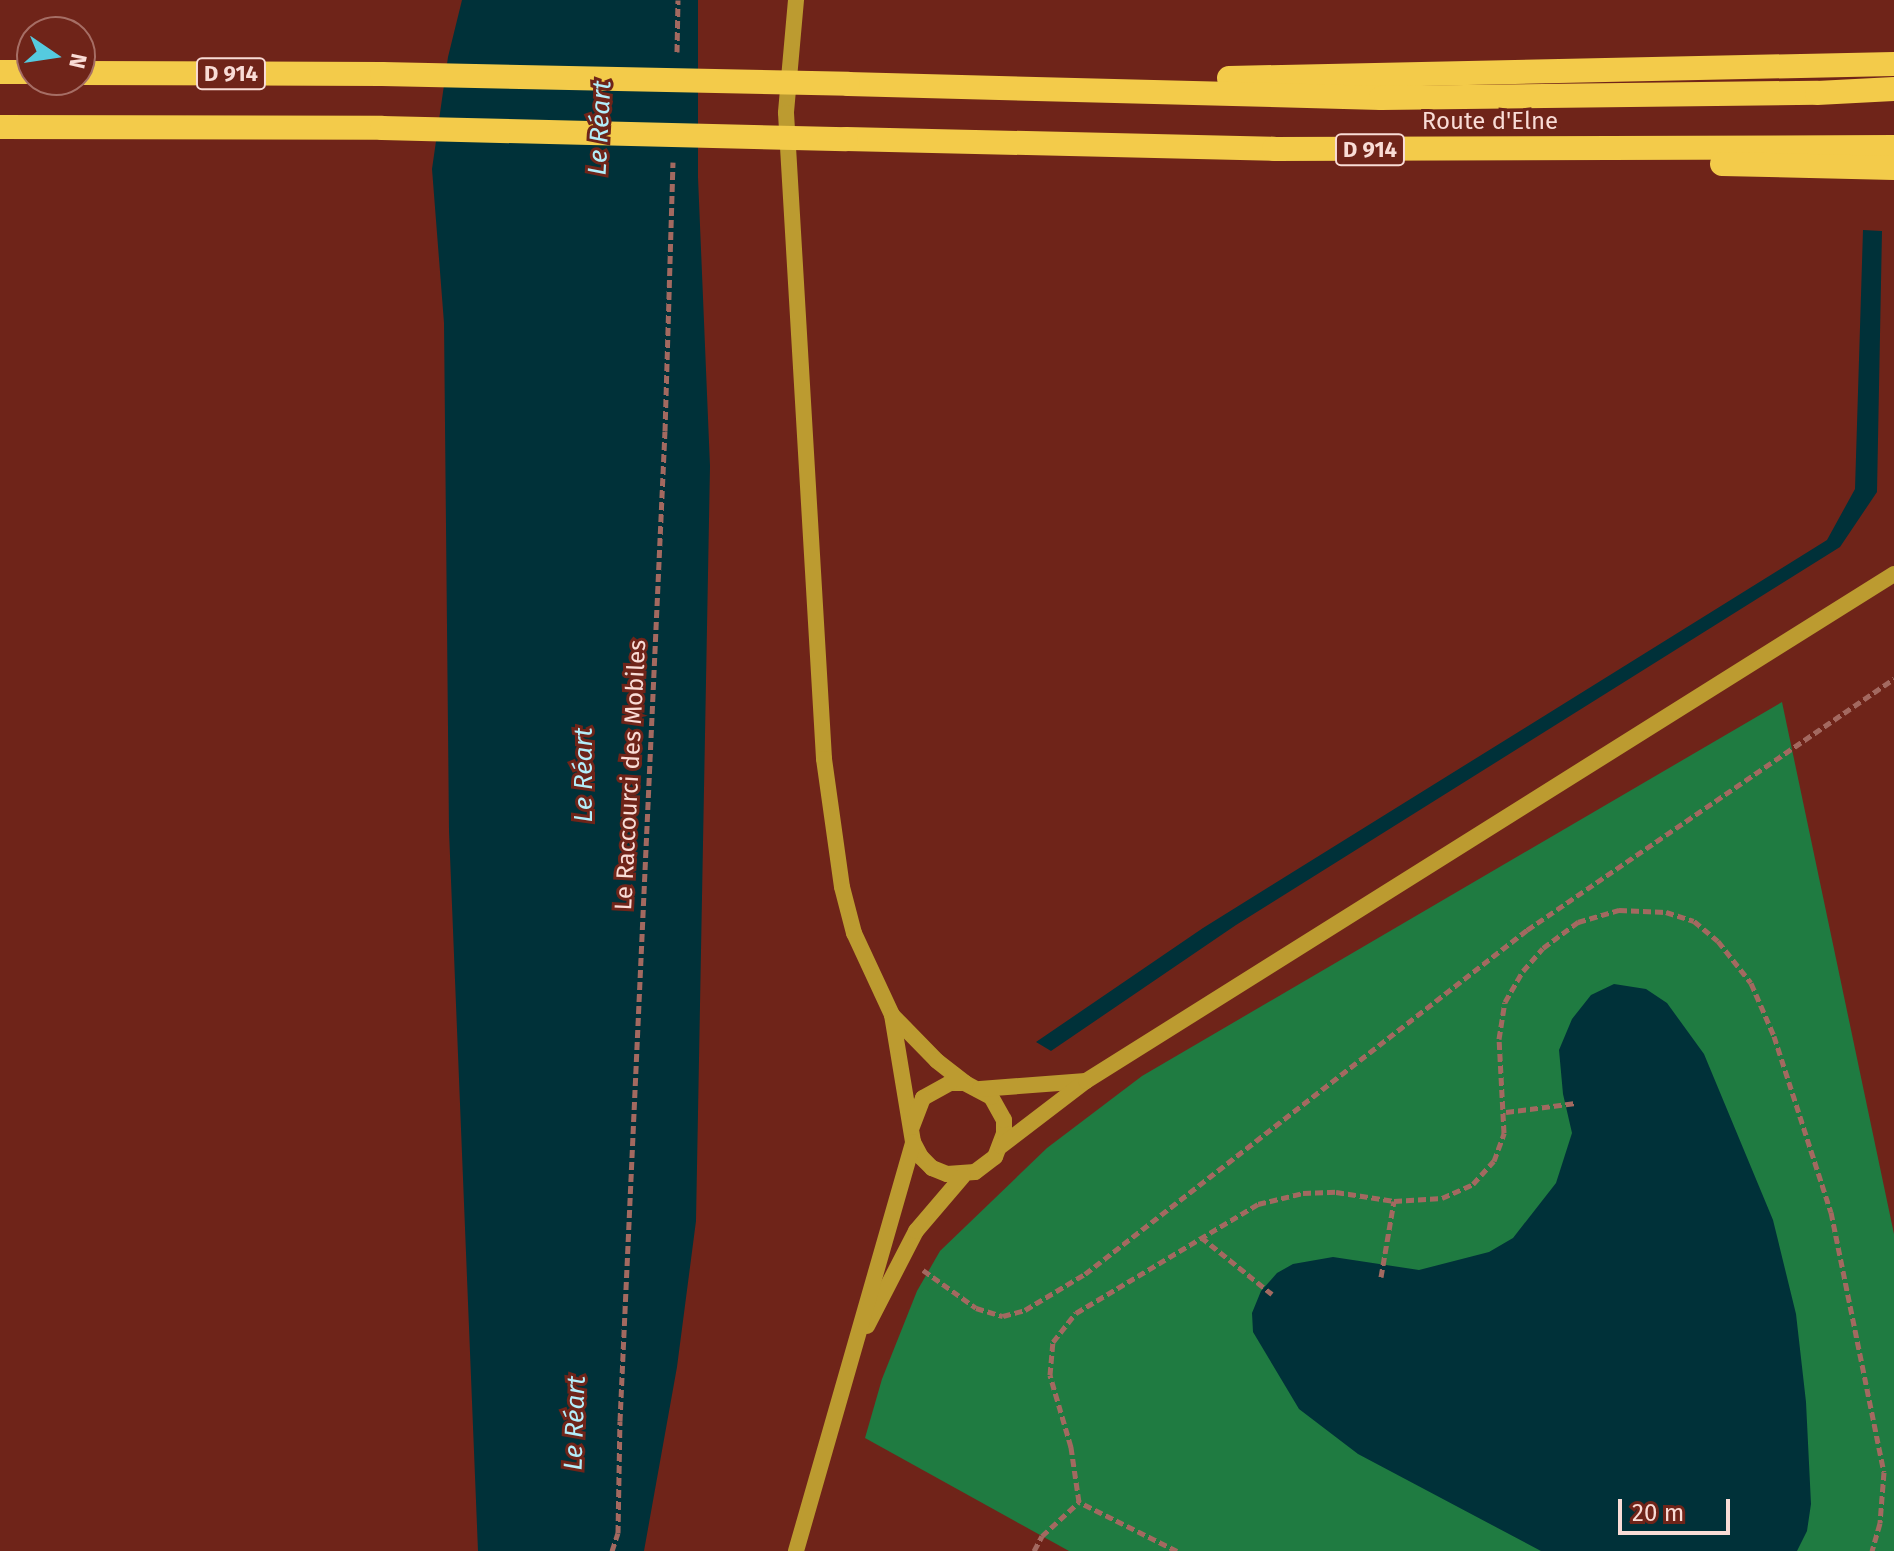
<!DOCTYPE html>
<html>
<head>
<meta charset="utf-8">
<style>
  body { margin:0 }
  #map { position:relative; width:1894px; height:1551px; overflow:hidden; background:#6f2419; font-family:"Fira Sans",sans-serif }
  div>[style] { position:absolute }
  .green>* { inset:0; background:#1f7b41 }
  .water>* { inset:0; background:#003139 }
  .path>* { height:5px; margin-top:-2.5px; transform-origin:0; background:repeating-linear-gradient(90deg,#a36960 0 8px,transparent 0 12px) }
  .secondary>* { height:16px; margin:-8px; padding:0 8px; transform-origin:8px; border-radius:8px; background:#bc9b30 }
  .highway>* { height:24px; margin:-12px; padding:0 12px; transform-origin:12px; border-radius:12px; background:#f3cb4a }
  .highway-bridge>* { height:24px; margin:-12px; padding:0 12px; transform-origin:12px; border-radius:12px; background:#f3cb4a }
  span { translate:-50% -50%; white-space:nowrap; text-align:center; line-height:1.15; -webkit-text-stroke:6px #6f2419; paint-order:stroke }
  .shield-label span { padding:2px 6px; background:#6f2419; border:2px solid; border-radius:6px; -webkit-text-stroke-width:0 }
  .shield-label { font-size:22px; color:#f9dcd6; font-weight:700 }
  .street-label { font-size:24px; color:#f9dcd6 }
  .water-label { font-size:26px; color:#b3eefa; font-style:italic }
  .north { position:absolute; left:16px; top:16px; width:80px; height:80px; box-sizing:border-box; background:#6f2419; border:2px solid #a66e65; border-radius:50%; rotate:103deg; font-size:22px; font-weight:700; line-height:32px; text-align:center; color:#f9dcd6 }
  .north::after { content:''; display:block; margin:auto; width:28px; height:36px; background:#55cadf; clip-path:polygon(50% 0,100% 100%,50% 72%,0 100%) }
  .scale { position:absolute; left:1618px; top:1499px; width:112px; height:36px; box-sizing:border-box; border:4px solid #f9dcd6; border-top:0; padding-left:10px; font-size:24px; line-height:28px; white-space:nowrap; color:#f9dcd6; -webkit-text-stroke:6px #6f2419; paint-order:stroke }
</style>
</head>
<body>
<div id="map">
  <div class="green">
    <i style="clip-path:polygon(1782px 702px,1894px 1234px,1894px 1551px,1069px 1551px,865px 1438px,882px 1379px,917px 1291px,940px 1251px,1047px 1148px,1142px 1076px)"></i>
  </div>
  <div class="water">
    <i style="clip-path:polygon(462px 0,698px 0,698px 177px,710px 466px,696px 1221px,677px 1367px,644px 1551px,478px 1551px,449px 831px,444px 323px,432px 169px,448px 57px)"></i>
    <i style="clip-path:polygon(1863px 230px,1882px 231px,1877px 492px,1840px 547px,1236px 925px,1051px 1051px,1036px 1042px,1203px 928px,1827px 540px,1855px 489px)"></i>
    <i style="clip-path:polygon(1614px 984px,1646px 989px,1667px 1003px,1704px 1054px,1773px 1220px,1796px 1314px,1806px 1402px,1811px 1504px,1807px 1531px,1797px 1551px,1541px 1551px,1358px 1454px,1299px 1409px,1253px 1332px,1252px 1313px,1261px 1291px,1277px 1273px,1293px 1264px,1333px 1257px,1419px 1270px,1489px 1252px,1513px 1238px,1556px 1183px,1572px 1133px,1563px 1094px,1559px 1050px,1572px 1019px,1591px 995px)"></i>
  </div>
  <div class="path">
    <i style="left:677px;top:52px;width:52px;rotate:-88.9deg"></i>
    <i style="left:1506px;top:1112px;width:70px;rotate:-7.4deg"></i>
    <i style="left:1201px;top:1237px;width:91px;rotate:38.8deg"></i>
    <i style="left:923px;top:1270px;width:65px;rotate:35.6deg"></i>
    <i style="left:976px;top:1308px;width:28px;rotate:17deg"></i>
    <i style="left:1003px;top:1316px;width:23px;rotate:-15deg"></i>
    <i style="left:1025px;top:1310px;width:70px;rotate:-31deg"></i>
    <i style="left:1085px;top:1274px;width:560px;rotate:-37.89deg"></i>
    <i style="left:1527px;top:930px;width:445px;rotate:-34.4deg"></i>
    <i style="left:1381px;top:1277px;width:77px;rotate:-80.3deg"></i>
    <i style="left:612px;top:1551px;width:19px;rotate:-72deg"></i>
    <i style="left:618px;top:1533px;width:112px;rotate:-89deg"></i>
    <i style="left:620px;top:1421px;width:991px;rotate:-87.4deg"></i>
    <i style="left:665px;top:431px;width:269px;rotate:-88.3deg"></i>
    <i style="left:1034px;top:1551px;width:17px;rotate:-62deg"></i>
    <i style="left:1042px;top:1536px;width:50px;rotate:-42.6deg"></i>
    <i style="left:1177px;top:1551px;width:110px;rotate:-153.4deg"></i>
    <i style="left:1079px;top:1502px;width:56px;rotate:-98.3deg"></i>
    <i style="left:1071px;top:1447px;width:75px;rotate:-106.3deg"></i>
    <i style="left:1050px;top:1375px;width:33px;rotate:-85deg"></i>
    <i style="left:1053px;top:1342px;width:37px;rotate:-52deg"></i>
    <i style="left:1076px;top:1313px;width:212px;rotate:-30.9deg"></i>
    <i style="left:1258px;top:1204px;width:46px;rotate:-13.7deg"></i>
    <i style="left:1303px;top:1193px;width:33px;rotate:-2deg"></i>
    <i style="left:1336px;top:1192px;width:59px;rotate:8.8deg"></i>
    <i style="left:1394px;top:1201px;width:48px;rotate:-3.6deg"></i>
    <i style="left:1442px;top:1198px;width:34px;rotate:-24deg"></i>
    <i style="left:1473px;top:1184px;width:31px;rotate:-48deg"></i>
    <i style="left:1494px;top:1161px;width:30px;rotate:-70deg"></i>
    <i style="left:1504px;top:1133px;width:94px;rotate:-93deg"></i>
    <i style="left:1499px;top:1039px;width:37px;rotate:-81deg"></i>
    <i style="left:1505px;top:1002px;width:36px;rotate:-60deg"></i>
    <i style="left:1523px;top:971px;width:30px;rotate:-49deg"></i>
    <i style="left:1543px;top:948px;width:44px;rotate:-36.6deg"></i>
    <i style="left:1578px;top:922px;width:43px;rotate:-16.3deg"></i>
    <i style="left:1619px;top:910px;width:47px;rotate:2.4deg"></i>
    <i style="left:1666px;top:912px;width:29px;rotate:18deg"></i>
    <i style="left:1694px;top:921px;width:31px;rotate:40deg"></i>
    <i style="left:1718px;top:941px;width:53px;rotate:51.8deg"></i>
    <i style="left:1751px;top:983px;width:58px;rotate:66.5deg"></i>
    <i style="left:1774px;top:1036px;width:185px;rotate:72.1deg"></i>
    <i style="left:1831px;top:1212px;width:265px;rotate:78.5deg"></i>
    <i style="left:1884px;top:1472px;width:51px;rotate:94.5deg"></i>
    <i style="left:1880px;top:1523px;width:29px;rotate:106deg"></i>
  </div>
  <div class="secondary">
    <i style="left:796px;top:0;width:113px;rotate:95.1deg"></i>
    <i style="left:786px;top:113px;width:647px;rotate:86.63deg"></i>
    <i style="left:824px;top:759px;width:129px;rotate:82deg"></i>
    <i style="left:842px;top:887px;width:48px;rotate:75.4deg"></i>
    <i style="left:854px;top:933px;width:90px;rotate:65.1deg"></i>
    <i style="left:892px;top:1015px;width:129px;rotate:80.6deg"></i>
    <i style="left:913px;top:1142px;width:17px;rotate:62deg"></i>
    <i style="left:921px;top:1157px;width:16px;rotate:45deg"></i>
    <i style="left:932px;top:1168px;width:16px;rotate:22deg"></i>
    <i style="left:947px;top:1174px;width:28px;rotate:-4deg"></i>
    <i style="left:975px;top:1172px;width:25px;rotate:-37deg"></i>
    <i style="left:995px;top:1157px;width:26px;rotate:-69deg"></i>
    <i style="left:1004px;top:1133px;width:13px;rotate:-90deg"></i>
    <i style="left:1004px;top:1120px;width:26px;rotate:-119deg"></i>
    <i style="left:991px;top:1097px;width:30px;rotate:-152deg"></i>
    <i style="left:965px;top:1083px;width:15px;rotate:180deg"></i>
    <i style="left:950px;top:1083px;width:31px;rotate:151deg"></i>
    <i style="left:923px;top:1098px;width:31px;rotate:111deg"></i>
    <i style="left:892px;top:1015px;width:64px;rotate:45.6deg"></i>
    <i style="left:937px;top:1061px;width:36px;rotate:38deg"></i>
    <i style="left:980px;top:1089px;width:106px;rotate:-4.3deg"></i>
    <i style="left:1001px;top:1146px;width:107px;rotate:-37.4deg"></i>
    <i style="left:1086px;top:1081px;width:954px;rotate:-32.11deg"></i>
    <i style="left:867px;top:1326px;width:107px;rotate:-62.7deg"></i>
    <i style="left:916px;top:1231px;width:72px;rotate:-49.5deg"></i>
    <i style="left:796px;top:1551px;width:425px;rotate:-74deg"></i>
  </div>
  <div class="highway">
    <i style="left:0;top:72px;width:32px"></i>
    <i style="left:80px;top:73px;width:302px;rotate:0.2deg"></i>
    <i style="left:1229px;top:78px;width:665px;rotate:-1.21deg"></i>
    <i style="left:848px;top:84px;width:533px;rotate:1.5deg"></i>
    <i style="left:1381px;top:98px;width:436px;rotate:-0.7deg"></i>
    <i style="left:1817px;top:93px;width:77px;rotate:-3deg"></i>
    <i style="left:0;top:127px;width:382px;rotate:0.1deg"></i>
    <i style="left:846px;top:139px;width:428px;rotate:1.3deg"></i>
    <i style="left:1274px;top:149px;width:620px;rotate:-0.18deg"></i>
    <i style="left:1722px;top:164px;width:172px;rotate:1.3deg"></i>
  </div>
  <div class="highway-bridge">
    <i style="left:382px;top:74px;width:466px;rotate:1.2deg"></i>
    <i style="left:382px;top:128px;width:464px;rotate:1.4deg"></i>
  </div>
  <div class="shield-label">
    <span style="left:231px;top:74px">D 914</span>
    <span style="left:1370px;top:150px">D 914</span>
  </div>
  <div class="street-label">
    <span style="left:1490px;top:122px">Route d'Elne</span>
    <span style="left:631px;top:775px;rotate:-87deg">Le Raccourci des Mobiles</span>
  </div>
  <div class="water-label">
    <span style="left:600px;top:128px;rotate:-87deg">Le Réart</span>
    <span style="left:584px;top:775px;rotate:-90deg">Le Réart</span>
    <span style="left:575px;top:1423px;rotate:-88deg">Le Réart</span>
  </div>
  <div class="north">N</div>
  <div class="scale">20 m</div>
</div>
</body>
</html>
